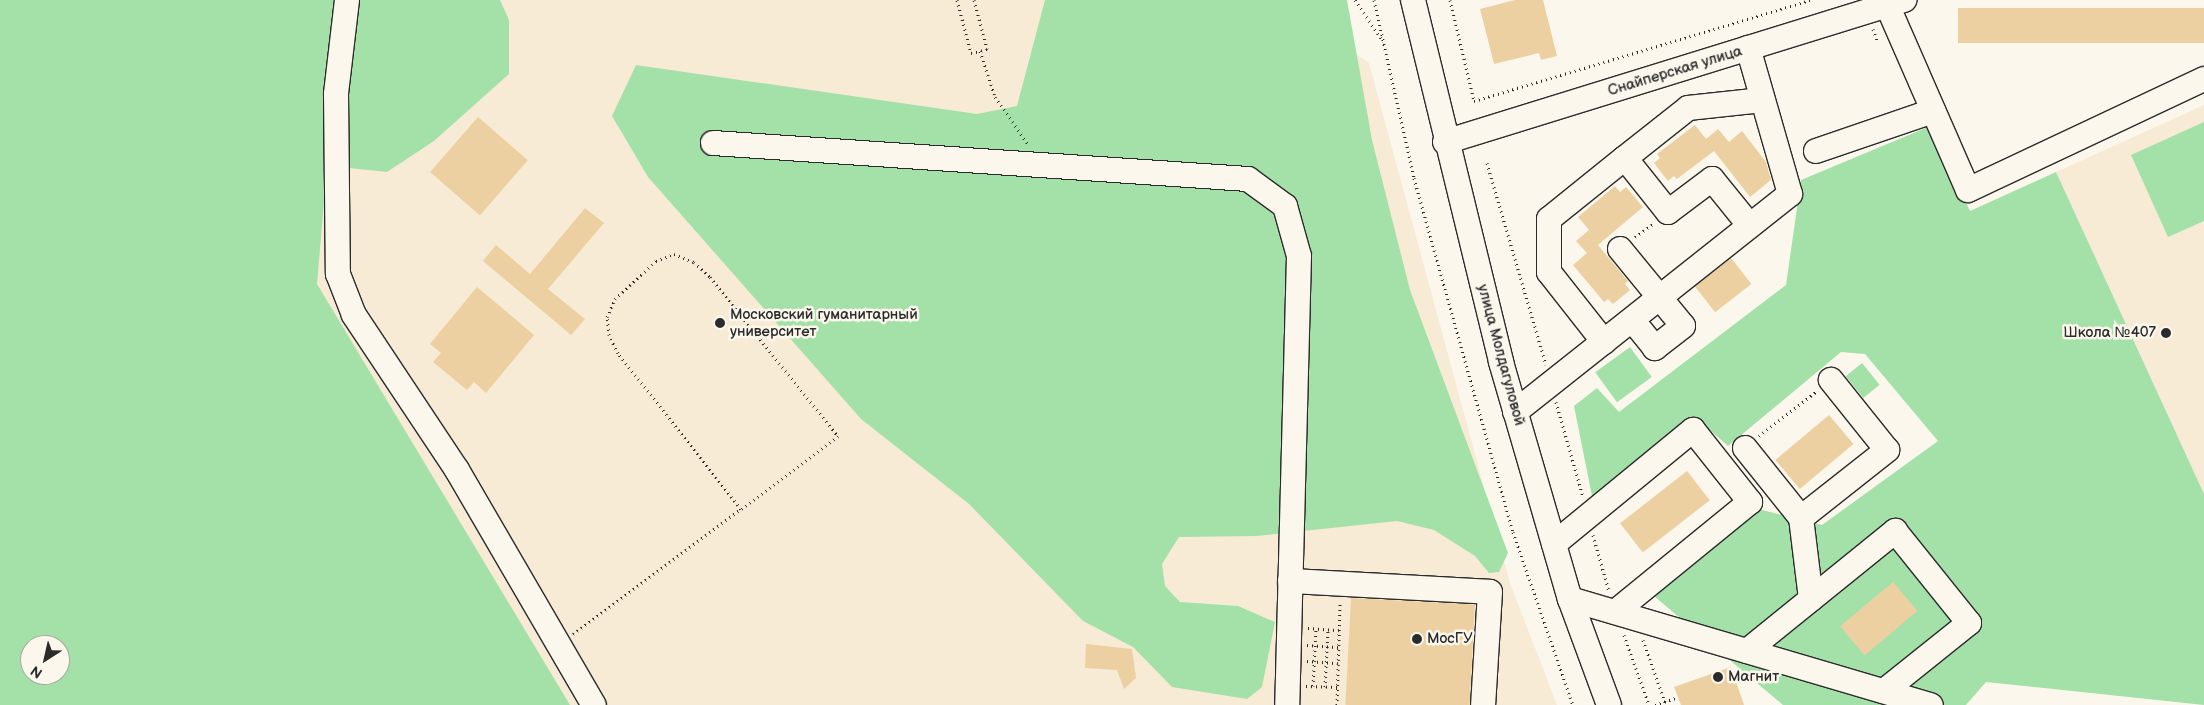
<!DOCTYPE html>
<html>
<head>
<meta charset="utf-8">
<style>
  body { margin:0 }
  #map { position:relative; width:2204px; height:705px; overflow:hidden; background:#fbf7ec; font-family:"Balsamiq Sans",sans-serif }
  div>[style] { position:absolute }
  .built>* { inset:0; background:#f7ebd6 }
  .green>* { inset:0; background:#a3e1a9; transform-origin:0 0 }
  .building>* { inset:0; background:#edd0a1; transform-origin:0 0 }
  .path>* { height:3px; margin-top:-1.5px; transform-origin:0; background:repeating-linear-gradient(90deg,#2b2b2b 0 1px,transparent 0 5px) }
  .roads { filter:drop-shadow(1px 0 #2b2b2b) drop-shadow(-1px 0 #2b2b2b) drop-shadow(0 1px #2b2b2b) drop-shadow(0 -1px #2b2b2b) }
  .minor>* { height:24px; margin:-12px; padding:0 12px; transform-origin:12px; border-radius:12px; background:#fbf7ec }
  .dots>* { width:14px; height:14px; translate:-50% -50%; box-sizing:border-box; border:2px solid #fbf7ec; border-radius:50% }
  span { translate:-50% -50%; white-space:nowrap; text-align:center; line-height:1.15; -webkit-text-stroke:5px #fbf7ec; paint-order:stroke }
  .street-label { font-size:15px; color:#2b2b2b }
  .poi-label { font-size:15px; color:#2b2b2b }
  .left { translate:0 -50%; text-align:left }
  .right { translate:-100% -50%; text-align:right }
  .north { position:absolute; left:20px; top:635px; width:50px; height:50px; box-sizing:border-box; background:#fbf7ec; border:1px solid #a8a59f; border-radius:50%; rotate:215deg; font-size:14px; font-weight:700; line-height:20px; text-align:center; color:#2b2b2b }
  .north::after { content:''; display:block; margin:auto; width:18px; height:22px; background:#2b2b2b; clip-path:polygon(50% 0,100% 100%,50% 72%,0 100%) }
</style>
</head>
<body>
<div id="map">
  <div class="built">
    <i style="clip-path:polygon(evenodd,0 0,1279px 0,1369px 63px,1510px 583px,1557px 705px,32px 705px,25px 699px,0 0,30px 645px,60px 645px,60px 675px,30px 675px,30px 645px)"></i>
    <i style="clip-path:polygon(2204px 105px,2204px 494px,2202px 495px,2056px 172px)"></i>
  </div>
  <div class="green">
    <i style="clip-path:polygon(evenodd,0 0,500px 0,509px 20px,509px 74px,434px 141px,387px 172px,340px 167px,331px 120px,317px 284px,570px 705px,0 705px,0 0,30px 645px,60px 645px,60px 675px,30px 675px,30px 645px)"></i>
    <i style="clip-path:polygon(1045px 0,1347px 0,1372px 140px,1410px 290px,1508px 553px,1499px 572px,1489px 573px,1475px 556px,1434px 530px,1397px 521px,1257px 536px,1179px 537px,1162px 564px,1165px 586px,1180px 602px,1238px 606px,1275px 622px,1262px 687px,1247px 699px,1172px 687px,1133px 647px,1083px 621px,969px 504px,861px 419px,648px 177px,612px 116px,636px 65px,977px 114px,1017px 106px)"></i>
    <i style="clip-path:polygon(2204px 122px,2204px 221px,2168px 237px,2131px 155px)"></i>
    <i style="clip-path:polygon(1928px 127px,1970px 211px,2056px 172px,2204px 494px,2204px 705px,1986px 682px,1966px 705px,1783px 705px,1654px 596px,1758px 509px,1822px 525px,1938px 441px,1865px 354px,1841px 352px,1728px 446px,1694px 416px,1593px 501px,1574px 406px,1597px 388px,1619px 412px,1786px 285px,1801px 180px)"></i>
    <i style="left:1630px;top:347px;width:37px;height:43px;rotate:54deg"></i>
    <i style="left:1862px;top:363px;width:28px;height:21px;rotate:51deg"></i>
  </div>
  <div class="building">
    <i style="clip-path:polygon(1515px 0,1543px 0,1557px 56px,1541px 60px,1539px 53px,1494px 64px,1480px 9px)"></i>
    <i style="left:2204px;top:8px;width:35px;height:246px;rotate:90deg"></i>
    <i style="left:478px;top:117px;width:66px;height:73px;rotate:41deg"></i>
    <i style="clip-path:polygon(1695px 125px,1706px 139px,1718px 129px,1729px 142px,1742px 131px,1766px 162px,1771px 180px,1750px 197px,1714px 151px,1677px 179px,1674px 176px,1668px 181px,1654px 163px,1660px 158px,1657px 154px)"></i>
    <i style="clip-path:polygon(1615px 186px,1620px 192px,1626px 187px,1643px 207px,1598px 245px,1628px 281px,1625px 284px,1630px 290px,1613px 304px,1608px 299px,1604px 302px,1573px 265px,1587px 253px,1576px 241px,1589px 230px,1578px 217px)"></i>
    <i style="clip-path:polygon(585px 208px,604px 223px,548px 289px,585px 319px,571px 335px,483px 261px,496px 245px,530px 274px)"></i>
    <i style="left:1731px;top:258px;width:33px;height:46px;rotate:52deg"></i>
    <i style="clip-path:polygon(477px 287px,534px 335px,486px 393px,474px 382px,467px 390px,433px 362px,441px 353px,430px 344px)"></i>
    <i style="left:1829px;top:415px;width:38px;height:70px;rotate:50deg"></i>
    <i style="left:1687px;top:471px;width:37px;height:85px;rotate:52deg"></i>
    <i style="left:1893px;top:582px;width:38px;height:69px;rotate:50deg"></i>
    <i style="left:1351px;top:598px;width:124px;height:107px;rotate:3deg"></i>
    <i style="clip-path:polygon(1086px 644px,1132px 649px,1136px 678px,1124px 689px,1117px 670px,1085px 668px)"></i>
    <i style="clip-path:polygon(1731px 667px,1744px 705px,1681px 705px,1674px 687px)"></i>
  </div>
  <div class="path">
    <i style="left:957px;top:0;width:55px;rotate:75.2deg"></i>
    <i style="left:971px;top:53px;width:9px;rotate:-13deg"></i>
    <i style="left:980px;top:51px;width:48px;rotate:71.9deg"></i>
    <i style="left:995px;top:97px;width:57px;rotate:54.9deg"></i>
    <i style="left:974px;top:0;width:51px;rotate:75.1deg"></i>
    <i style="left:987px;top:49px;width:7px;rotate:164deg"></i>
    <i style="left:1355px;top:0;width:50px;rotate:55.7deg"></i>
    <i style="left:1374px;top:0;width:182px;rotate:77.3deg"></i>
    <i style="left:1414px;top:178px;width:368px;rotate:74.4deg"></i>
    <i style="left:1513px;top:532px;width:183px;rotate:70.9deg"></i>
    <i style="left:1450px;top:0;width:104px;rotate:76.6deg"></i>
    <i style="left:1474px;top:101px;width:351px;rotate:-16.7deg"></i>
    <i style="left:1873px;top:29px;width:12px;rotate:70deg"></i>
    <i style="left:1487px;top:163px;width:210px;rotate:73.7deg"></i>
    <i style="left:1635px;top:237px;width:24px;rotate:-36deg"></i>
    <i style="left:1556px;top:402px;width:99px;rotate:74.1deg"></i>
    <i style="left:1759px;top:436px;width:73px;rotate:-37.8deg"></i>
    <i style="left:1593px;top:535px;width:58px;rotate:74.1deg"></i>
    <i style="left:1308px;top:628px;width:31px;rotate:4deg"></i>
    <i style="left:573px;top:634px;width:209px;rotate:-36.7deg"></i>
    <i style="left:741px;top:509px;width:199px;rotate:-128.3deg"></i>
    <i style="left:618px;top:353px;width:20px;rotate:-117deg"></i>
    <i style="left:609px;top:335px;width:18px;rotate:-96deg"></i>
    <i style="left:607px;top:317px;width:20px;rotate:-66deg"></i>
    <i style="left:615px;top:299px;width:56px;rotate:-42.8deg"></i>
    <i style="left:656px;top:261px;width:19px;rotate:-21deg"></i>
    <i style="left:674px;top:254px;width:22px;rotate:22deg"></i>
    <i style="left:694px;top:262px;width:22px;rotate:43deg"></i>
    <i style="left:710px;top:277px;width:204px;rotate:51.2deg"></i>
    <i style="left:838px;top:436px;width:121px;rotate:143deg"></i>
    <i style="left:1624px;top:635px;width:74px;rotate:70.3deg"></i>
    <i style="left:1643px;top:640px;width:69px;rotate:70.5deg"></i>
    <i style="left:1307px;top:645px;width:32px;rotate:4deg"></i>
    <i style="left:1307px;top:661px;width:31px;rotate:4deg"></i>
    <i style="left:1306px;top:686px;width:32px;rotate:2deg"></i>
    <i style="left:1313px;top:686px;width:57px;rotate:-87deg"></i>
    <i style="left:1325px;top:687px;width:58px;rotate:-87deg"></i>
    <i style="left:1337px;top:705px;width:102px;rotate:-88.3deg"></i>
    <i style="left:1655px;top:705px;width:24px;rotate:-19deg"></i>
  </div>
  <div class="roads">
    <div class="minor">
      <i style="left:347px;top:0;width:95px;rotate:96.7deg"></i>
      <i style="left:336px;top:94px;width:180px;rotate:89.4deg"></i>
      <i style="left:338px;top:274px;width:44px;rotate:68.7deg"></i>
      <i style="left:354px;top:315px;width:186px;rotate:56.4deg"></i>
      <i style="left:457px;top:470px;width:272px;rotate:59.8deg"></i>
      <i style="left:1413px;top:0;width:373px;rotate:76.3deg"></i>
      <i style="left:1501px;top:362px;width:247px;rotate:73.8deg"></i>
      <i style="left:1570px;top:599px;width:113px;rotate:69.8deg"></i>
      <i style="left:1885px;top:0;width:207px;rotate:66.4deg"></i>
      <i style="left:1968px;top:190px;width:261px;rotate:-25.2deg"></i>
      <i style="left:1445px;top:142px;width:481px;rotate:-17.2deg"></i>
      <i style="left:713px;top:143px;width:536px;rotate:3.85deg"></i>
      <i style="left:1248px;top:179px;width:46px;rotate:36.1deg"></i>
      <i style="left:1285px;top:206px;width:52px;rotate:74.4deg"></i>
      <i style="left:1299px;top:256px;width:449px;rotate:91.5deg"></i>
      <i style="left:1816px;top:151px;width:124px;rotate:-18.9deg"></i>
      <i style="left:1625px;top:158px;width:80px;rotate:-38.4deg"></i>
      <i style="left:1688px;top:108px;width:75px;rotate:-6.1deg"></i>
      <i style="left:1620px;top:249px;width:99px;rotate:50.7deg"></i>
      <i style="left:1683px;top:326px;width:36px;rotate:142deg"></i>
      <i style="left:1655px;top:348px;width:36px;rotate:-129deg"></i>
      <i style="left:1604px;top:342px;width:89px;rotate:-128.2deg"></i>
      <i style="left:1549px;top:272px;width:53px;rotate:-90deg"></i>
      <i style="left:1549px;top:219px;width:97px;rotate:-38.8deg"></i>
      <i style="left:1625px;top:158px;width:69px;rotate:51.5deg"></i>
      <i style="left:1668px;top:212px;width:55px;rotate:-36.9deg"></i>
      <i style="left:1712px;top:179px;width:60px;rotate:51deg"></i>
      <i style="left:1515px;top:412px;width:351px;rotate:-38.4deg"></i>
      <i style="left:1790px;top:194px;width:152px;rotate:-106deg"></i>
      <i style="left:1745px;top:448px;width:90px;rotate:51.3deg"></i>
      <i style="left:1554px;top:544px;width:180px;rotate:-39.4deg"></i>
      <i style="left:1693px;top:430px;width:92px;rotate:51.6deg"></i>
      <i style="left:1750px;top:502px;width:174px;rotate:140.8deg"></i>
      <i style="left:1290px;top:581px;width:200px;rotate:3.1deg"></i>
      <i style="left:1490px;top:592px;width:113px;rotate:93.5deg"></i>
      <i style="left:1570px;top:599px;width:376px;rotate:16.4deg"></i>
      <i style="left:1811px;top:599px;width:82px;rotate:-97deg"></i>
      <i style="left:1801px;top:518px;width:110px;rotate:-38.3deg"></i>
      <i style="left:1887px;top:450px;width:90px;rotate:-128.7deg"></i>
      <i style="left:1747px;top:651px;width:191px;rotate:-39deg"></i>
      <i style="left:1895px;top:531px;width:118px;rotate:51.2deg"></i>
      <i style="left:1969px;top:623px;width:109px;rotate:141.3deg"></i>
    </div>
  </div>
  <div class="dots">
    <i style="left:720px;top:323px;background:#2b2b2b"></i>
    <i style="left:2166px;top:333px;background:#2b2b2b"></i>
    <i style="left:1417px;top:639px;background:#2b2b2b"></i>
    <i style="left:1718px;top:677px;background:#2b2b2b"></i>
  </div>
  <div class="street-label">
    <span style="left:1675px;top:71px;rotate:-17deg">Снайперская улица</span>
    <span style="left:1501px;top:355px;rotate:75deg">улица Молдагуловой</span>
  </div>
  <div class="poi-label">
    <span class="left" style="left:730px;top:323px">Московский гуманитарный<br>университет</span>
    <span class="right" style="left:2156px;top:333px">Школа №407</span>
    <span class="left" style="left:1427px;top:639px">МосГУ</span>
    <span class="left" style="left:1728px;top:677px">Магнит</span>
  </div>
  <div class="north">N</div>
</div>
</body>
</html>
